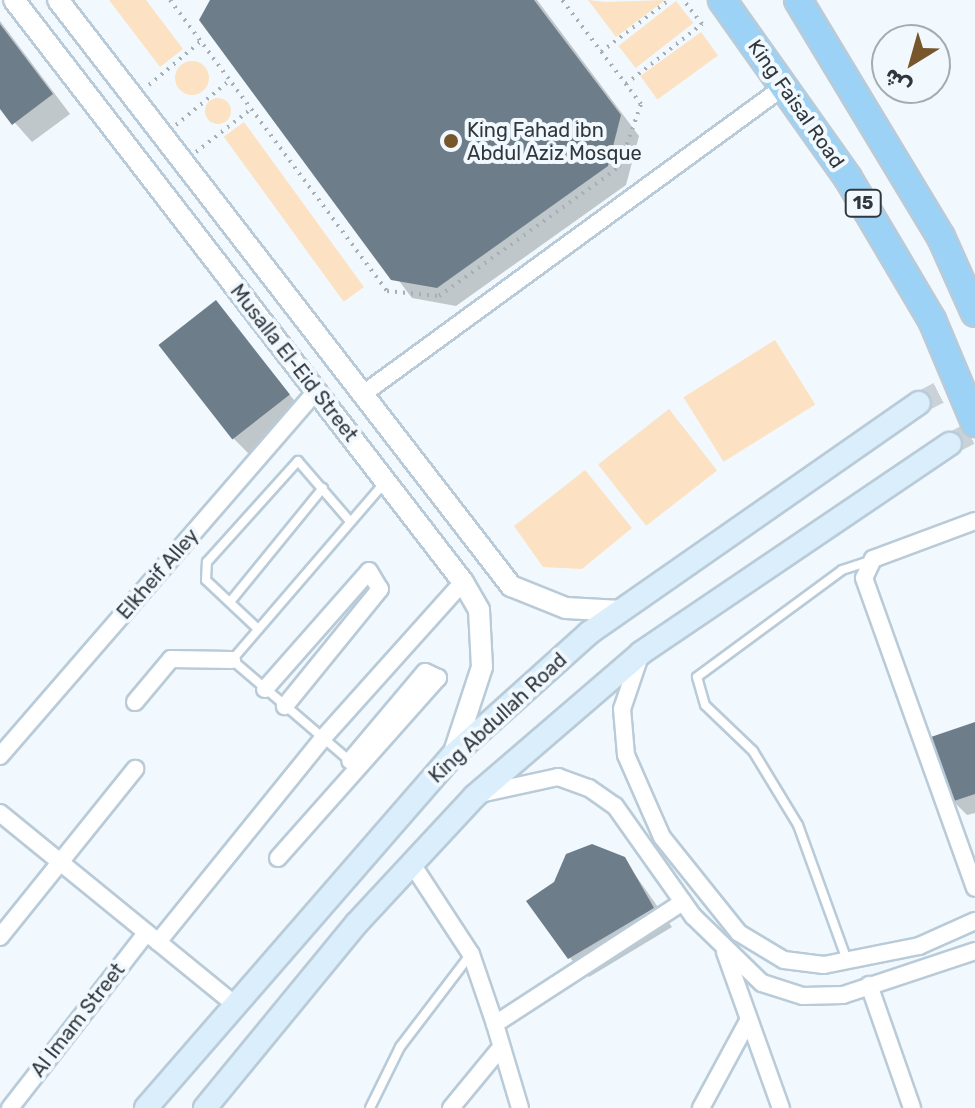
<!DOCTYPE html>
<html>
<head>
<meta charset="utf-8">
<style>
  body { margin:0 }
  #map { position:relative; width:975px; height:1108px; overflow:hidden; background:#f1f9fe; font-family:Rubik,"Noto Sans Arabic",sans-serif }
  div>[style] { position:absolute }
  .green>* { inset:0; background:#fce1c2; transform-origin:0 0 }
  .round { border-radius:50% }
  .shadow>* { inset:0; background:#0003 }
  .building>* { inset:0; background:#6d7e8a; transform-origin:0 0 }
  .secondary-tunnel>* { height:22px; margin-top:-11px; transform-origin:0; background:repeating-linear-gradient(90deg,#cad2d7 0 22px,transparent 0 33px) }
  .path>* { height:4px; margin-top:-2px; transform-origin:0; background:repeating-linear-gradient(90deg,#a7afb4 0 2px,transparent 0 8px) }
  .roads { filter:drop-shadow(2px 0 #b9cbd8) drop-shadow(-2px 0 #b9cbd8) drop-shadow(0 2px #b9cbd8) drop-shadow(0 -2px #b9cbd8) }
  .service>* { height:8px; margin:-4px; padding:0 4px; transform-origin:4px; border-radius:4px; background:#fff }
  .minor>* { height:16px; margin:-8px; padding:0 8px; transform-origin:8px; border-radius:8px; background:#fff }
  .tertiary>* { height:20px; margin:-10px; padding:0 10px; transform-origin:10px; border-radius:10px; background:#fff }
  .secondary>* { height:22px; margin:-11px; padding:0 11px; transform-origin:11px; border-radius:11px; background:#daeefb }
  .trunk>* { height:26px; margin:-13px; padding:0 13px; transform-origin:13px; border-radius:13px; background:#9bd2f6 }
  .dots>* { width:22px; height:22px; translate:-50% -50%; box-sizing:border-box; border:4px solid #f1f9fe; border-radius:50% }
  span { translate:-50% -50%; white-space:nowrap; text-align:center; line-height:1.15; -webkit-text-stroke:8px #f1f9fe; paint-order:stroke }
  .shield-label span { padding:2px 6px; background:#f1f9fe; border:2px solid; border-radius:6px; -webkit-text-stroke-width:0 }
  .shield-label { font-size:18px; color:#30383d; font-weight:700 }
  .street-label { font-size:20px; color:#30383d }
  .poi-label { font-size:20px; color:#30383d }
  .left { translate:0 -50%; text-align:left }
  .north { position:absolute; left:871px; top:24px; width:80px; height:80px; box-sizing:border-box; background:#f1f9fe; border:2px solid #a4acb1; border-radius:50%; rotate:217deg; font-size:22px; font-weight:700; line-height:32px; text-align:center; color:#30383d }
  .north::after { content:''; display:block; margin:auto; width:28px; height:36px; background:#77562c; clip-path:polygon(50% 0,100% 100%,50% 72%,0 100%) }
</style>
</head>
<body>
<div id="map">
  <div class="green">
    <i style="clip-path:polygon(109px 0,146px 0,183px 49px,160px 67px)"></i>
    <i style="clip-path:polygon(588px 0,606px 2px,665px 0,616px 37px)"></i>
    <i style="left:676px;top:1px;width:28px;height:73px;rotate:52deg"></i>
    <i style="left:701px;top:32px;width:29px;height:75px;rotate:54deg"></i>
    <i class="round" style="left:175px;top:61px;width:34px;height:34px"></i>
    <i class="round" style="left:205px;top:98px;width:26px;height:26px"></i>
    <i style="left:244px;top:122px;width:204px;height:25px;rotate:54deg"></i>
    <i style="left:775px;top:340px;width:76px;height:108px;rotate:58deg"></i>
    <i style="left:669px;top:409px;width:78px;height:90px;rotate:52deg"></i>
    <i style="clip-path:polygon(585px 470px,632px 528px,582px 569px,543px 567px,514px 526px)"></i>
  </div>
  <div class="shadow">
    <i style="clip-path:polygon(213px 0,537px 0,639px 136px,626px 185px,456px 306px,412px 298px,201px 20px)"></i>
    <i style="clip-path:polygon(0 21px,70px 114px,32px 142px,0 106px)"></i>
    <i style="clip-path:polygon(216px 303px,306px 415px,251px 456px,233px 438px)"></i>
    <i style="clip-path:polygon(975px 724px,975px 813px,967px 815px,953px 801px)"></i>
    <i style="clip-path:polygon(624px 859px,672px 927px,589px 977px,570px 958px)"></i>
  </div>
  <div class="building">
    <i style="clip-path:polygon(210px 0,534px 0,621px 115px,608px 166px,437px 288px,391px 280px,199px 20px)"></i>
    <i style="clip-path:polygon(0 24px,53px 94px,12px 125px,0 109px)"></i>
    <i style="left:216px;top:300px;width:120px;height:73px;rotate:52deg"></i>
    <i style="clip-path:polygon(975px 722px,975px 794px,951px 802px,928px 738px)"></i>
    <i style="clip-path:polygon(592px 844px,625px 857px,654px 908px,568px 959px,526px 901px,554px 882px,566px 854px)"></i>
  </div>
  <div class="secondary-tunnel">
    <i style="left:919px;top:403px;width:63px;rotate:-27.4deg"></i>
    <i style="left:950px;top:444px;width:28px;rotate:-27deg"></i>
  </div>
  <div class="path">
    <i style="left:170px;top:0;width:363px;rotate:53.3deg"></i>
    <i style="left:387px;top:291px;width:52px;rotate:5.5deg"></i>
    <i style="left:439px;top:296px;width:221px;rotate:-35.6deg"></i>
    <i style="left:619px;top:167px;width:67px;rotate:-70.8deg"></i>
    <i style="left:641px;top:104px;width:131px;rotate:-127.2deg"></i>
    <i style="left:601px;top:52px;width:86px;rotate:-37.4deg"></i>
    <i style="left:626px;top:84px;width:97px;rotate:-38.3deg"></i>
    <i style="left:702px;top:24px;width:31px;rotate:-128deg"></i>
    <i style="left:149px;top:85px;width:67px;rotate:-40.1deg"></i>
    <i style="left:176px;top:125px;width:70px;rotate:-39.8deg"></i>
    <i style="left:196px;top:152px;width:70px;rotate:-38deg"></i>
  </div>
  <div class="roads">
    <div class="service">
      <i style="left:230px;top:602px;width:147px;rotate:-50.8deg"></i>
      <i style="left:258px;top:629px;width:71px;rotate:-136.7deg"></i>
      <i style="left:206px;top:580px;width:18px;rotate:-87deg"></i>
      <i style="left:207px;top:562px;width:136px;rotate:-48deg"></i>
      <i style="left:298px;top:461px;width:77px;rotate:49.2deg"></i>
      <i style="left:350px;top:761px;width:155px;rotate:-139.4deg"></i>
      <i style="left:232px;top:660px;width:235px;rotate:-49.3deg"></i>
      <i style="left:848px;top:963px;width:147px;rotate:-109.9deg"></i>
      <i style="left:798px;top:825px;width:87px;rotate:-121.3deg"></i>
      <i style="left:753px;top:751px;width:66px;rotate:-136.2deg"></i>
      <i style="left:705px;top:705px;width:29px;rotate:-106deg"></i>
      <i style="left:697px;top:677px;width:180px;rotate:-36.4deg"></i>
      <i style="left:842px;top:570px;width:32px;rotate:-18deg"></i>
      <i style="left:370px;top:1108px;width:68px;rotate:-63.8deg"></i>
      <i style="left:400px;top:1047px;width:116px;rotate:-52.7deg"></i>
    </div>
    <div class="minor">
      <i style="left:363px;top:394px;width:519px;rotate:-36.14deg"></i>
      <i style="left:975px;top:521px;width:109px;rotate:159.6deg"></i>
      <i style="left:873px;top:559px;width:21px;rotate:115deg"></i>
      <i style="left:864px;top:578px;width:329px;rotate:70.3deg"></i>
      <i style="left:641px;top:653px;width:59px;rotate:108.7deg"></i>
      <i style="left:622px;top:709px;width:46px;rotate:85deg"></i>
      <i style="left:626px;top:755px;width:90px;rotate:66.3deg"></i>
      <i style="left:662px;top:837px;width:123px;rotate:51.3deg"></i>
      <i style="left:739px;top:933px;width:52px;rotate:31deg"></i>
      <i style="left:784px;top:960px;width:40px;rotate:7.1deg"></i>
      <i style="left:824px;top:965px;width:97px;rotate:-11.3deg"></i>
      <i style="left:919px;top:946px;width:61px;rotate:-24.1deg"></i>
      <i style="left:265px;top:689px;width:157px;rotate:-48.6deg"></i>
      <i style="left:369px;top:571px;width:21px;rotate:59deg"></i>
      <i style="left:380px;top:589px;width:151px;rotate:129.1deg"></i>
      <i style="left:135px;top:702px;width:56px;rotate:-50.1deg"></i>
      <i style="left:171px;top:659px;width:61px;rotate:0.9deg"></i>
      <i style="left:0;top:756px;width:483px;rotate:-49.1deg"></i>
      <i style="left:480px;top:794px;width:80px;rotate:-12.3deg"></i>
      <i style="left:558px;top:777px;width:33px;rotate:20deg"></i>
      <i style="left:589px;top:788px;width:32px;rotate:35deg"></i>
      <i style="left:615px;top:806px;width:135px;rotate:54.7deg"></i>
      <i style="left:693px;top:916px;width:96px;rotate:44.2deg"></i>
      <i style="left:762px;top:983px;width:43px;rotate:17.6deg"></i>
      <i style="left:803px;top:996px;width:40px;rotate:-1.4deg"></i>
      <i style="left:843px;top:995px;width:139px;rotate:-18.4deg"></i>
      <i style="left:0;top:813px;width:302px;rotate:39.2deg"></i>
      <i style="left:278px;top:858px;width:241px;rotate:-48.4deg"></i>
      <i style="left:438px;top:678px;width:14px;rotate:-155deg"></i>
      <i style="left:425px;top:672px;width:116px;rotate:130.1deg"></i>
      <i style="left:412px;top:864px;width:108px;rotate:56.8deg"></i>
      <i style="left:471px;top:954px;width:74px;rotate:71.1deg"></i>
      <i style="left:0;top:937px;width:216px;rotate:-51.2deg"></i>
      <i style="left:158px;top:942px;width:262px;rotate:-51deg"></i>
      <i style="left:323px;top:738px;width:210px;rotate:-48.1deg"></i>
      <i style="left:725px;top:952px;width:166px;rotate:70.3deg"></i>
      <i style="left:869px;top:985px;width:130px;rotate:70.7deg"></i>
      <i style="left:10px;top:1108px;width:222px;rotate:-52.1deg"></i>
      <i style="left:451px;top:1108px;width:74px;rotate:-50.5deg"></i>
      <i style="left:520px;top:1108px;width:88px;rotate:-106.6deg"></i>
      <i style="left:495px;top:1024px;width:224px;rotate:-33deg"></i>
      <i style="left:701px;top:1108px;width:97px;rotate:-61.6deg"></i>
    </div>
    <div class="tertiary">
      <i style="left:14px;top:0;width:735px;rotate:52.35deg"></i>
      <i style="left:463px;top:582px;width:32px;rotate:60deg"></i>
      <i style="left:479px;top:610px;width:57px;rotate:87deg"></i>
      <i style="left:482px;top:667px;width:93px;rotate:108.2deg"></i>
      <i style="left:58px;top:0;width:741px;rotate:52.29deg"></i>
      <i style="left:511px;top:586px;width:59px;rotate:21.8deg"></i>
      <i style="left:566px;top:608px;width:55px;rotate:3.1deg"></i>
    </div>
    <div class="secondary">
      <i style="left:146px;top:1108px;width:468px;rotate:-49deg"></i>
      <i style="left:453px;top:755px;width:183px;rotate:-41.9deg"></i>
      <i style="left:589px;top:633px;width:402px;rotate:-34.9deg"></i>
      <i style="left:205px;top:1108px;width:239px;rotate:-50.6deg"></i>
      <i style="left:357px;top:923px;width:173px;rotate:-47.1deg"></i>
      <i style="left:475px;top:796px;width:219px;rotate:-40.7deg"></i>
      <i style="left:641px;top:653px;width:373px;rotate:-34.1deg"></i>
    </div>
    <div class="trunk">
      <i style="left:722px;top:0;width:218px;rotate:54.7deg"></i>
      <i style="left:848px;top:178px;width:165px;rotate:59.4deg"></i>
      <i style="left:932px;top:320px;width:112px;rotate:67.3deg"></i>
      <i style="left:798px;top:0;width:277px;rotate:58.9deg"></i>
      <i style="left:941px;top:237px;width:83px;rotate:65.9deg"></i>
    </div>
  </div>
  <div class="dots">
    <i style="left:451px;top:141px;background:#77562c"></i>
  </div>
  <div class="shield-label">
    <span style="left:863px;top:203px">15</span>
  </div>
  <div class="street-label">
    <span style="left:796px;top:104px;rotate:55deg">King Faisal Road</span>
    <span style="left:294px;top:363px;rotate:52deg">Musalla El-Eid Street</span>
    <span style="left:158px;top:574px;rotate:-49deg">Elkheif Alley</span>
    <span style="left:498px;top:718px;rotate:-43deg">King Abdullah Road</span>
    <span style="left:78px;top:1020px;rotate:-52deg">Al Imam Street</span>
  </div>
  <div class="poi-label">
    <span class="left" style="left:467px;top:142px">King Fahad ibn<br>Abdul Aziz Mosque</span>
  </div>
  <div class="north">ش</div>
</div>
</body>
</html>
